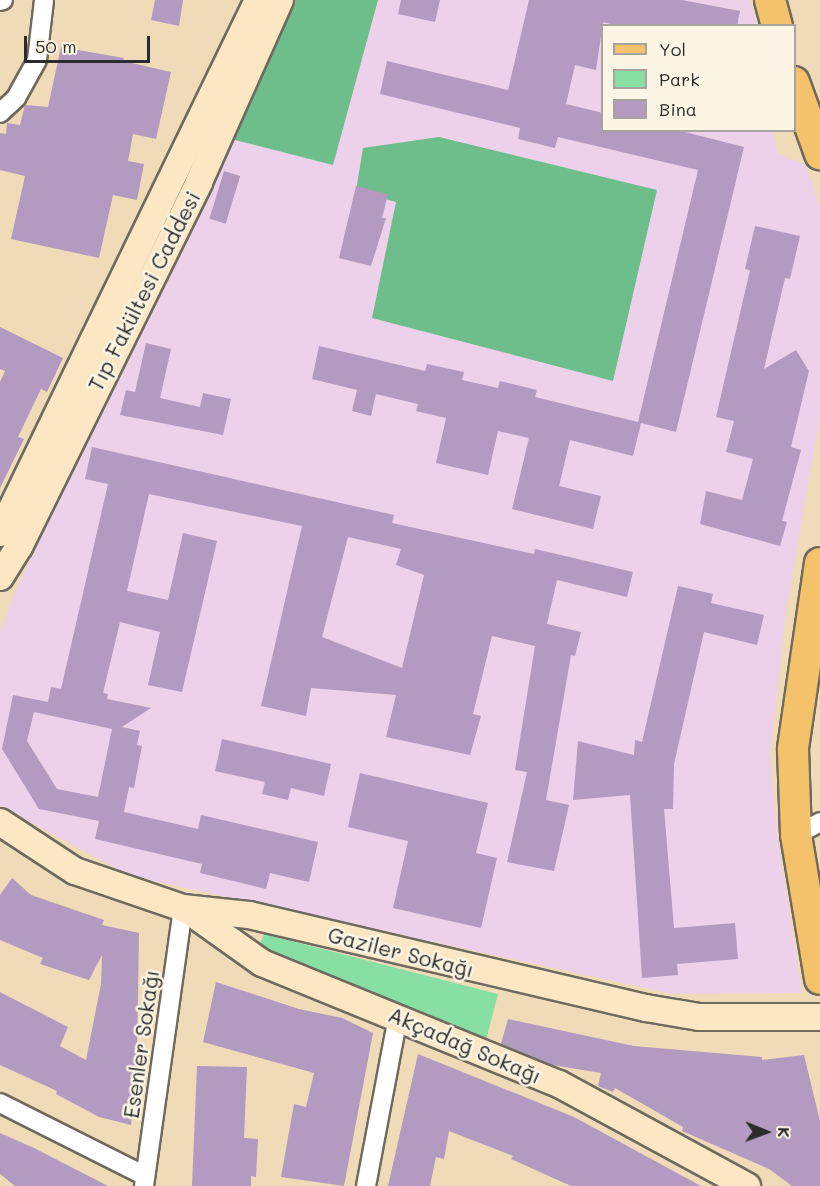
<!DOCTYPE html>
<html>
<head>
<meta charset="utf-8">
<style>
  body { margin:0 }
  #map { position:relative; width:820px; height:1186px; overflow:hidden; background:#f0dbb9; font-family:Mali,sans-serif }
  div>[style] { position:absolute }
  .built>* { inset:0; background:#edd0e9 }
  .green>* { inset:0; background:#87dfa4 }
  .forest>* { inset:0; background:#6dbe8a }
  .building>* { inset:0; background:#b39ac0; transform-origin:0 0 }
  .roads { filter:drop-shadow(2px 0 #70695d) drop-shadow(-2px 0 #70695d) drop-shadow(0 2px #70695d) drop-shadow(0 -2px #70695d) }
  .street>* { height:18px; margin:-9px; padding:0 9px; transform-origin:9px; border-radius:9px; background:#fff }
  .secondary>* { height:26px; margin:-13px; padding:0 13px; transform-origin:13px; border-radius:13px; background:#fbe7c3 }
  .primary>* { height:30px; margin:-15px; padding:0 15px; transform-origin:15px; border-radius:15px; background:#f4c26a }
  span { translate:-50% -50%; white-space:nowrap; text-align:center; line-height:1.15; -webkit-text-stroke:5px #fcf5e5; paint-order:stroke }
  .street-label { font-size:21px; color:#2b2b2b }
  .legend { position:absolute; left:601px; top:24px; width:195px; height:108px; box-sizing:border-box; background:#fcf5e5; border:2px solid #a8a49b; margin:0; padding:8px 10px; list-style:none; font-size:18px; color:#2b2b2b }
  .legend li { display:flex; align-items:center; gap:12px; height:30px }
  .legend b { width:30px; border:2px solid #a8a49b }
  .north { position:absolute; left:736px; top:1102px; width:60px; height:60px; -webkit-text-stroke:4px #fcf5e5; paint-order:stroke; rotate:91deg; font-size:16px; font-weight:700; line-height:24px; text-align:center; color:#2b2b2b }
  .north::after { content:''; display:block; margin:auto; width:21px; height:27px; background:#2b2b2b; clip-path:polygon(50% 0,100% 100%,50% 72%,0 100%) }
  .scale { position:absolute; left:24px; top:36px; width:126px; height:27px; box-sizing:border-box; border:3px solid #2b2b2b; border-top:0; padding-left:8px; font-size:18px; line-height:21px; white-space:nowrap; color:#2b2b2b; -webkit-text-stroke:4px #fcf5e5; paint-order:stroke }
</style>
</head>
<body>
<div id="map">
  <div class="built">
    <i style="clip-path:polygon(295px 0,750px 0,757px 25px,602px 26px,602px 130px,773px 131px,778px 154px,805px 164px,820px 207px,820px 417px,786px 611px,770px 754px,778px 840px,802px 993px,673px 994px,131px 876px,0 806px,0 632px,14px 594px)"></i>
  </div>
  <div class="green">
    <i style="clip-path:polygon(264px 934px,498px 994px,485px 1044px,257px 951px)"></i>
  </div>
  <div class="forest">
    <i style="clip-path:polygon(289px 0,378px 0,333px 165px,231px 139px)"></i>
    <i style="clip-path:polygon(439px 137px,657px 190px,613px 381px,372px 318px,396px 202px,356px 191px,363px 148px)"></i>
  </div>
  <div class="building">
    <i style="clip-path:polygon(155px 0,183px 0,179px 26px,151px 20px)"></i>
    <i style="clip-path:polygon(401px 0,440px 0,435px 22px,398px 14px)"></i>
    <i style="clip-path:polygon(529px 0,682px 0,740px 11px,737px 26px,618px 26px,603px 22px,596px 70px,575px 65px,566px 104px,603px 113px,603px 130px,677px 130px,744px 147px,676px 432px,641px 423px,633px 456px,570px 440px,559px 486px,601px 496px,593px 529px,512px 509px,529px 438px,498px 431px,488px 475px,436px 463px,446px 418px,416px 411px,418px 404px,376px 394px,371px 416px,352px 411px,357px 390px,312px 379px,319px 346px,425px 371px,427px 364px,464px 372px,462px 380px,498px 388px,500px 381px,537px 390px,535px 397px,638px 422px,698px 170px,558px 137px,555px 148px,518px 139px,520px 128px,380px 94px,387px 61px,508px 90px)"></i>
    <i style="clip-path:polygon(61px 47px,124px 58px,123px 61px,171px 72px,156px 139px,133px 134px,128px 161px,144px 164px,137px 200px,113px 195px,99px 258px,11px 239px,25px 176px,0 170px,0 133px,6px 134px,7px 123px,20px 125px,25px 105px,48px 107px)"></i>
    <i style="left:224px;top:171px;width:17px;height:50px;rotate:17deg"></i>
    <i style="clip-path:polygon(356px 186px,388px 194px,382px 218px,386px 218px,371px 266px,339px 258px)"></i>
    <i style="clip-path:polygon(755px 226px,800px 236px,790px 279px,785px 278px,764px 369px,796px 350px,809px 371px,791px 447px,801px 450px,782px 521px,787px 522px,780px 546px,700px 524px,706px 491px,742px 500px,753px 459px,726px 452px,734px 421px,716px 417px,750px 270px,745px 269px)"></i>
    <i style="clip-path:polygon(0 327px,63px 358px,47px 392px,41px 389px,18px 437px,24px 439px,0 488px,0 382px,5px 371px,0 369px)"></i>
    <i style="clip-path:polygon(146px 343px,171px 349px,160px 398px,200px 407px,203px 393px,231px 399px,223px 435px,120px 415px,126px 390px,135px 392px)"></i>
    <i style="clip-path:polygon(evenodd,92px 447px,394px 515px,392px 523px,534px 554px,535px 549px,633px 572px,627px 597px,557px 580px,547px 624px,581px 632px,575px 656px,571px 655px,546px 800px,569px 805px,554px 871px,507px 862px,527px 772px,515px 770px,535px 646px,492px 636px,473px 714px,481px 716px,470px 755px,386px 737px,396px 695px,311px 688px,306px 716px,261px 706px,302px 526px,149px 494px,127px 591px,168px 600px,183px 533px,217px 541px,182px 692px,148px 685px,160px 632px,120px 622px,103px 693px,108px 694px,107px 699px,151px 708px,122px 727px,140px 731px,137px 745px,142px 746px,134px 788px,129px 787px,124px 812px,198px 829px,201px 815px,318px 842px,309px 882px,270px 873px,266px 889px,200px 873px,202px 864px,95px 839px,99px 821px,39px 809px,2px 749px,13px 695px,48px 702px,51px 687px,61px 689px,108px 484px,85px 479px,92px 447px,348px 537px,401px 549px,396px 565px,424px 575px,402px 668px,322px 637px,348px 537px,92px 447px,34px 712px,112px 729px,98px 797px,57px 789px,27px 741px,34px 712px)"></i>
    <i style="clip-path:polygon(678px 586px,713px 594px,711px 603px,764px 615px,757px 645px,704px 632px,674px 764px,673px 809px,664px 809px,674px 928px,735px 923px,738px 959px,677px 964px,678px 975px,642px 978px,630px 795px,573px 800px,578px 741px,634px 755px,635px 740px,642px 742px)"></i>
    <i style="clip-path:polygon(222px 739px,331px 764px,324px 796px,291px 788px,288px 800px,262px 794px,265px 782px,215px 771px)"></i>
    <i style="clip-path:polygon(360px 773px,488px 803px,476px 853px,497px 858px,481px 928px,393px 908px,408px 841px,348px 827px)"></i>
    <i style="clip-path:polygon(12px 878px,31px 895px,104px 920px,102px 925px,139px 933px,137px 1053px,131px 1125px,99px 1117px,56px 1094px,57px 1091px,0 1065px,0 992px,68px 1027px,60px 1046px,86px 1060px,101px 984px,102px 955px,89px 980px,40px 964px,43px 958px,0 940px,0 895px)"></i>
    <i style="clip-path:polygon(216px 982px,299px 1009px,342px 1018px,373px 1033px,344px 1186px,281px 1177px,294px 1104px,306px 1107px,314px 1073px,203px 1042px)"></i>
    <i style="clip-path:polygon(508px 1019px,634px 1046px,762px 1057px,762px 1060px,804px 1055px,820px 1121px,820px 1186px,792px 1186px,769px 1169px,682px 1131px,683px 1127px,615px 1088px,613px 1092px,598px 1086px,601px 1073px,552px 1065px,501px 1044px)"></i>
    <i style="clip-path:polygon(418px 1054px,574px 1117px,701px 1186px,571px 1186px,511px 1159px,513px 1156px,449px 1131px,444px 1159px,436px 1157px,430px 1186px,388px 1186px)"></i>
    <i style="clip-path:polygon(197px 1066px,247px 1067px,244px 1138px,258px 1139px,256px 1177px,251px 1176px,251px 1186px,192px 1186px)"></i>
    <i style="clip-path:polygon(0 1133px,34px 1148px,108px 1186px,15px 1186px,0 1174px)"></i>
  </div>
  <div class="roads">
    <div class="street">
      <i style="left:0;top:1px;width:3px;rotate:-18deg"></i>
      <i style="left:0;top:113px;width:22px;rotate:-43deg"></i>
      <i style="left:16px;top:98px;width:43px;rotate:-61.1deg"></i>
      <i style="left:37px;top:60px;width:60px;rotate:-83.3deg"></i>
      <i style="left:796px;top:835px;width:27px;rotate:-28deg"></i>
      <i style="left:0;top:1103px;width:162px;rotate:26.7deg"></i>
      <i style="left:144px;top:1186px;width:281px;rotate:-82deg"></i>
      <i style="left:366px;top:1186px;width:173px;rotate:-79.3deg"></i>
    </div>
    <div class="secondary">
      <i style="left:0;top:533px;width:592px;rotate:-64.17deg"></i>
      <i style="left:0;top:577px;width:36px;rotate:-58deg"></i>
      <i style="left:19px;top:547px;width:407px;rotate:-63.7deg"></i>
      <i style="left:199px;top:182px;width:199px;rotate:-66deg"></i>
      <i style="left:0;top:822px;width:90px;rotate:33.2deg"></i>
      <i style="left:75px;top:871px;width:114px;rotate:18.9deg"></i>
      <i style="left:183px;top:908px;width:66px;rotate:6.1deg"></i>
      <i style="left:249px;top:915px;width:408px;rotate:13.2deg"></i>
      <i style="left:646px;top:1008px;width:54px;rotate:9.6deg"></i>
      <i style="left:699px;top:1017px;width:121px"></i>
      <i style="left:186px;top:909px;width:93px;rotate:35.4deg"></i>
      <i style="left:262px;top:963px;width:321px;rotate:22.2deg"></i>
      <i style="left:559px;top:1084px;width:214px;rotate:28.5deg"></i>
    </div>
    <div class="primary">
      <i style="left:770px;top:0;width:27px;rotate:75deg"></i>
      <i style="left:794px;top:82px;width:77px;rotate:70.1deg"></i>
      <i style="left:820px;top:563px;width:188px;rotate:98.3deg"></i>
      <i style="left:793px;top:749px;width:86px;rotate:88deg"></i>
      <i style="left:796px;top:835px;width:146px;rotate:80.5deg"></i>
    </div>
  </div>
  <div class="street-label">
    <span style="left:144px;top:291px;rotate:-63deg">Tıp Fakültesi Caddesi</span>
    <span style="left:401px;top:952px;rotate:14deg">Gaziler Sokağı</span>
    <span style="left:141px;top:1044px;rotate:-82deg">Esenler Sokağı</span>
    <span style="left:465px;top:1045px;rotate:23deg">Akçadağ Sokağı</span>
  </div>
  <ul class="legend">
  <li><b style="height:8px;background:#f4c26a"></b>Yol</li>
  <li><b style="height:16px;background:#87dfa4"></b>Park</li>
  <li><b style="height:16px;background:#b39ac0"></b>Bina</li>
  </ul>
  <div class="north">K</div>
  <div class="scale">50 m</div>
</div>
</body>
</html>
